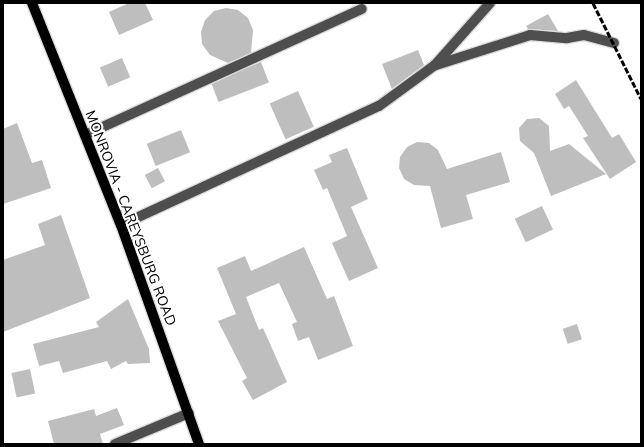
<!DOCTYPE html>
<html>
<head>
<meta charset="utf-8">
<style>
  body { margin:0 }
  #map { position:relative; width:644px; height:447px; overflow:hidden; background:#fff; font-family:Mulish,sans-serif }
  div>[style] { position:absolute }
  .building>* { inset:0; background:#bebebe; transform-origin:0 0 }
  .roads { filter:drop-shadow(1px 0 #dbdbdb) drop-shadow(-1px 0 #dbdbdb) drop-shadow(0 1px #dbdbdb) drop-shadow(0 -1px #dbdbdb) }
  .minor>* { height:10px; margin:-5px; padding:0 5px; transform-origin:5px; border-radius:5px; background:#4e4e4e }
  .major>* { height:10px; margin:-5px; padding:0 5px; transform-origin:5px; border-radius:5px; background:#000 }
  .rail>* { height:3px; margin-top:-1.5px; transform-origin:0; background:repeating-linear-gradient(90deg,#000 0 6px,transparent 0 8px) }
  span { translate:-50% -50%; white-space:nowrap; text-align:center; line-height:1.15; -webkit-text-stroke:4px #fff; paint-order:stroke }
  .street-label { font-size:14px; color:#000 }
  .frame { position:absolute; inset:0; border:4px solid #000; pointer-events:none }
</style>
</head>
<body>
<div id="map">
  <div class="building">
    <i style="clip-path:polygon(129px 3px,145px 3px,153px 20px,119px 35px,109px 12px)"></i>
    <i style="clip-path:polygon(226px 8px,238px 10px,248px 18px,253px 30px,251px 53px,228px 63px,210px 55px,202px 44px,201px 32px,205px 20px,214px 11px)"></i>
    <i style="clip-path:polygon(548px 14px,558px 31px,528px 29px,526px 26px)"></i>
    <i style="clip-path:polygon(418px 50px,424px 65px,392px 89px,382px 64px)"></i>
    <i style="left:122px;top:58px;width:21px;height:24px;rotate:67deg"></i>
    <i style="left:261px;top:62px;width:22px;height:54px;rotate:69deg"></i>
    <i style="clip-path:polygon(576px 80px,612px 138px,619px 134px,636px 162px,610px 179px,583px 138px,588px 136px,569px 106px,564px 109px,555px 94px)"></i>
    <i style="left:298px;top:91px;width:39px;height:31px;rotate:66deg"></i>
    <i style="clip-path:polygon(539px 118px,549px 126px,550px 151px,569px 144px,606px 174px,551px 196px,534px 153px,520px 141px,519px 128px,527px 119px)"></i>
    <i style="clip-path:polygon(17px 123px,32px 163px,42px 160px,51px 188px,3px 204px,3px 129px)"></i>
    <i style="left:181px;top:130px;width:24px;height:37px;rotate:68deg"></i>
    <i style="clip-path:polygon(417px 142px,429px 143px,438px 150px,447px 169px,501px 152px,510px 182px,466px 195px,473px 219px,441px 228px,430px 186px,414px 185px,404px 179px,399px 168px,400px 157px,407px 147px)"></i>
    <i style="clip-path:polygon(347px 148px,368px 199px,351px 207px,378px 268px,349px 281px,332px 243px,347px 236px,327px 188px,323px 190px,314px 170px,332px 162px,329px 155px)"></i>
    <i style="left:158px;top:168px;width:15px;height:15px;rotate:62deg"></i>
    <i style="left:542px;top:206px;width:26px;height:30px;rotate:65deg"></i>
    <i style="clip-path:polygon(61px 215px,90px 298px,3px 332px,3px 260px,45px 245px,38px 224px)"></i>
    <i style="clip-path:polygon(304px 247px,327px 299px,334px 296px,353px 346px,318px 360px,309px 337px,298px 341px,292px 324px,297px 322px,279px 283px,246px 297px,259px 330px,263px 328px,287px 382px,253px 400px,242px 381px,247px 378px,218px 321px,236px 314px,217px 268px,245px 256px,251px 271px)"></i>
    <i style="clip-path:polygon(128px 299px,149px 349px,150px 363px,128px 364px,126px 361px,111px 369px,107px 361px,63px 373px,59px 361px,39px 366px,33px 344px,99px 327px,96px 322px)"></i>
    <i style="left:577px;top:324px;width:16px;height:15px;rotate:72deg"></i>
    <i style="left:30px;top:369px;width:25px;height:19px;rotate:78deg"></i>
    <i style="clip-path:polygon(117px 408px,124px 425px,100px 434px,103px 444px,54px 444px,48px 421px,94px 409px,96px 416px)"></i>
  </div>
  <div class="roads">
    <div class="minor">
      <i style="left:436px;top:65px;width:99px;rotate:-17.7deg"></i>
      <i style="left:530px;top:35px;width:37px;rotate:5deg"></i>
      <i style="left:567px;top:38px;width:17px;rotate:-10deg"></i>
      <i style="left:584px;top:35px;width:31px;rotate:15deg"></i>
      <i style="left:85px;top:135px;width:304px;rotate:-24.5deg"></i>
      <i style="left:121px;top:225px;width:284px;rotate:-24.8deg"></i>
      <i style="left:379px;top:106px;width:69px;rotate:-36.2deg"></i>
      <i style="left:435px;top:65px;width:83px;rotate:-48.4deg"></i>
      <i style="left:115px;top:444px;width:80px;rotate:-22.7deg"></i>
    </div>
    <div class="major">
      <i style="left:32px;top:3px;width:239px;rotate:68.2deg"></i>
      <i style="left:121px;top:225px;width:232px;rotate:70.4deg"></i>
    </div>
  </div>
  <div class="rail">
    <i style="left:593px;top:3px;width:107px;rotate:63.4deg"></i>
  </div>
  <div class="street-label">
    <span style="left:131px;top:218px;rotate:69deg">MONROVIA - CAREYSBURG ROAD</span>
  </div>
  <div class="frame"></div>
</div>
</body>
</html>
